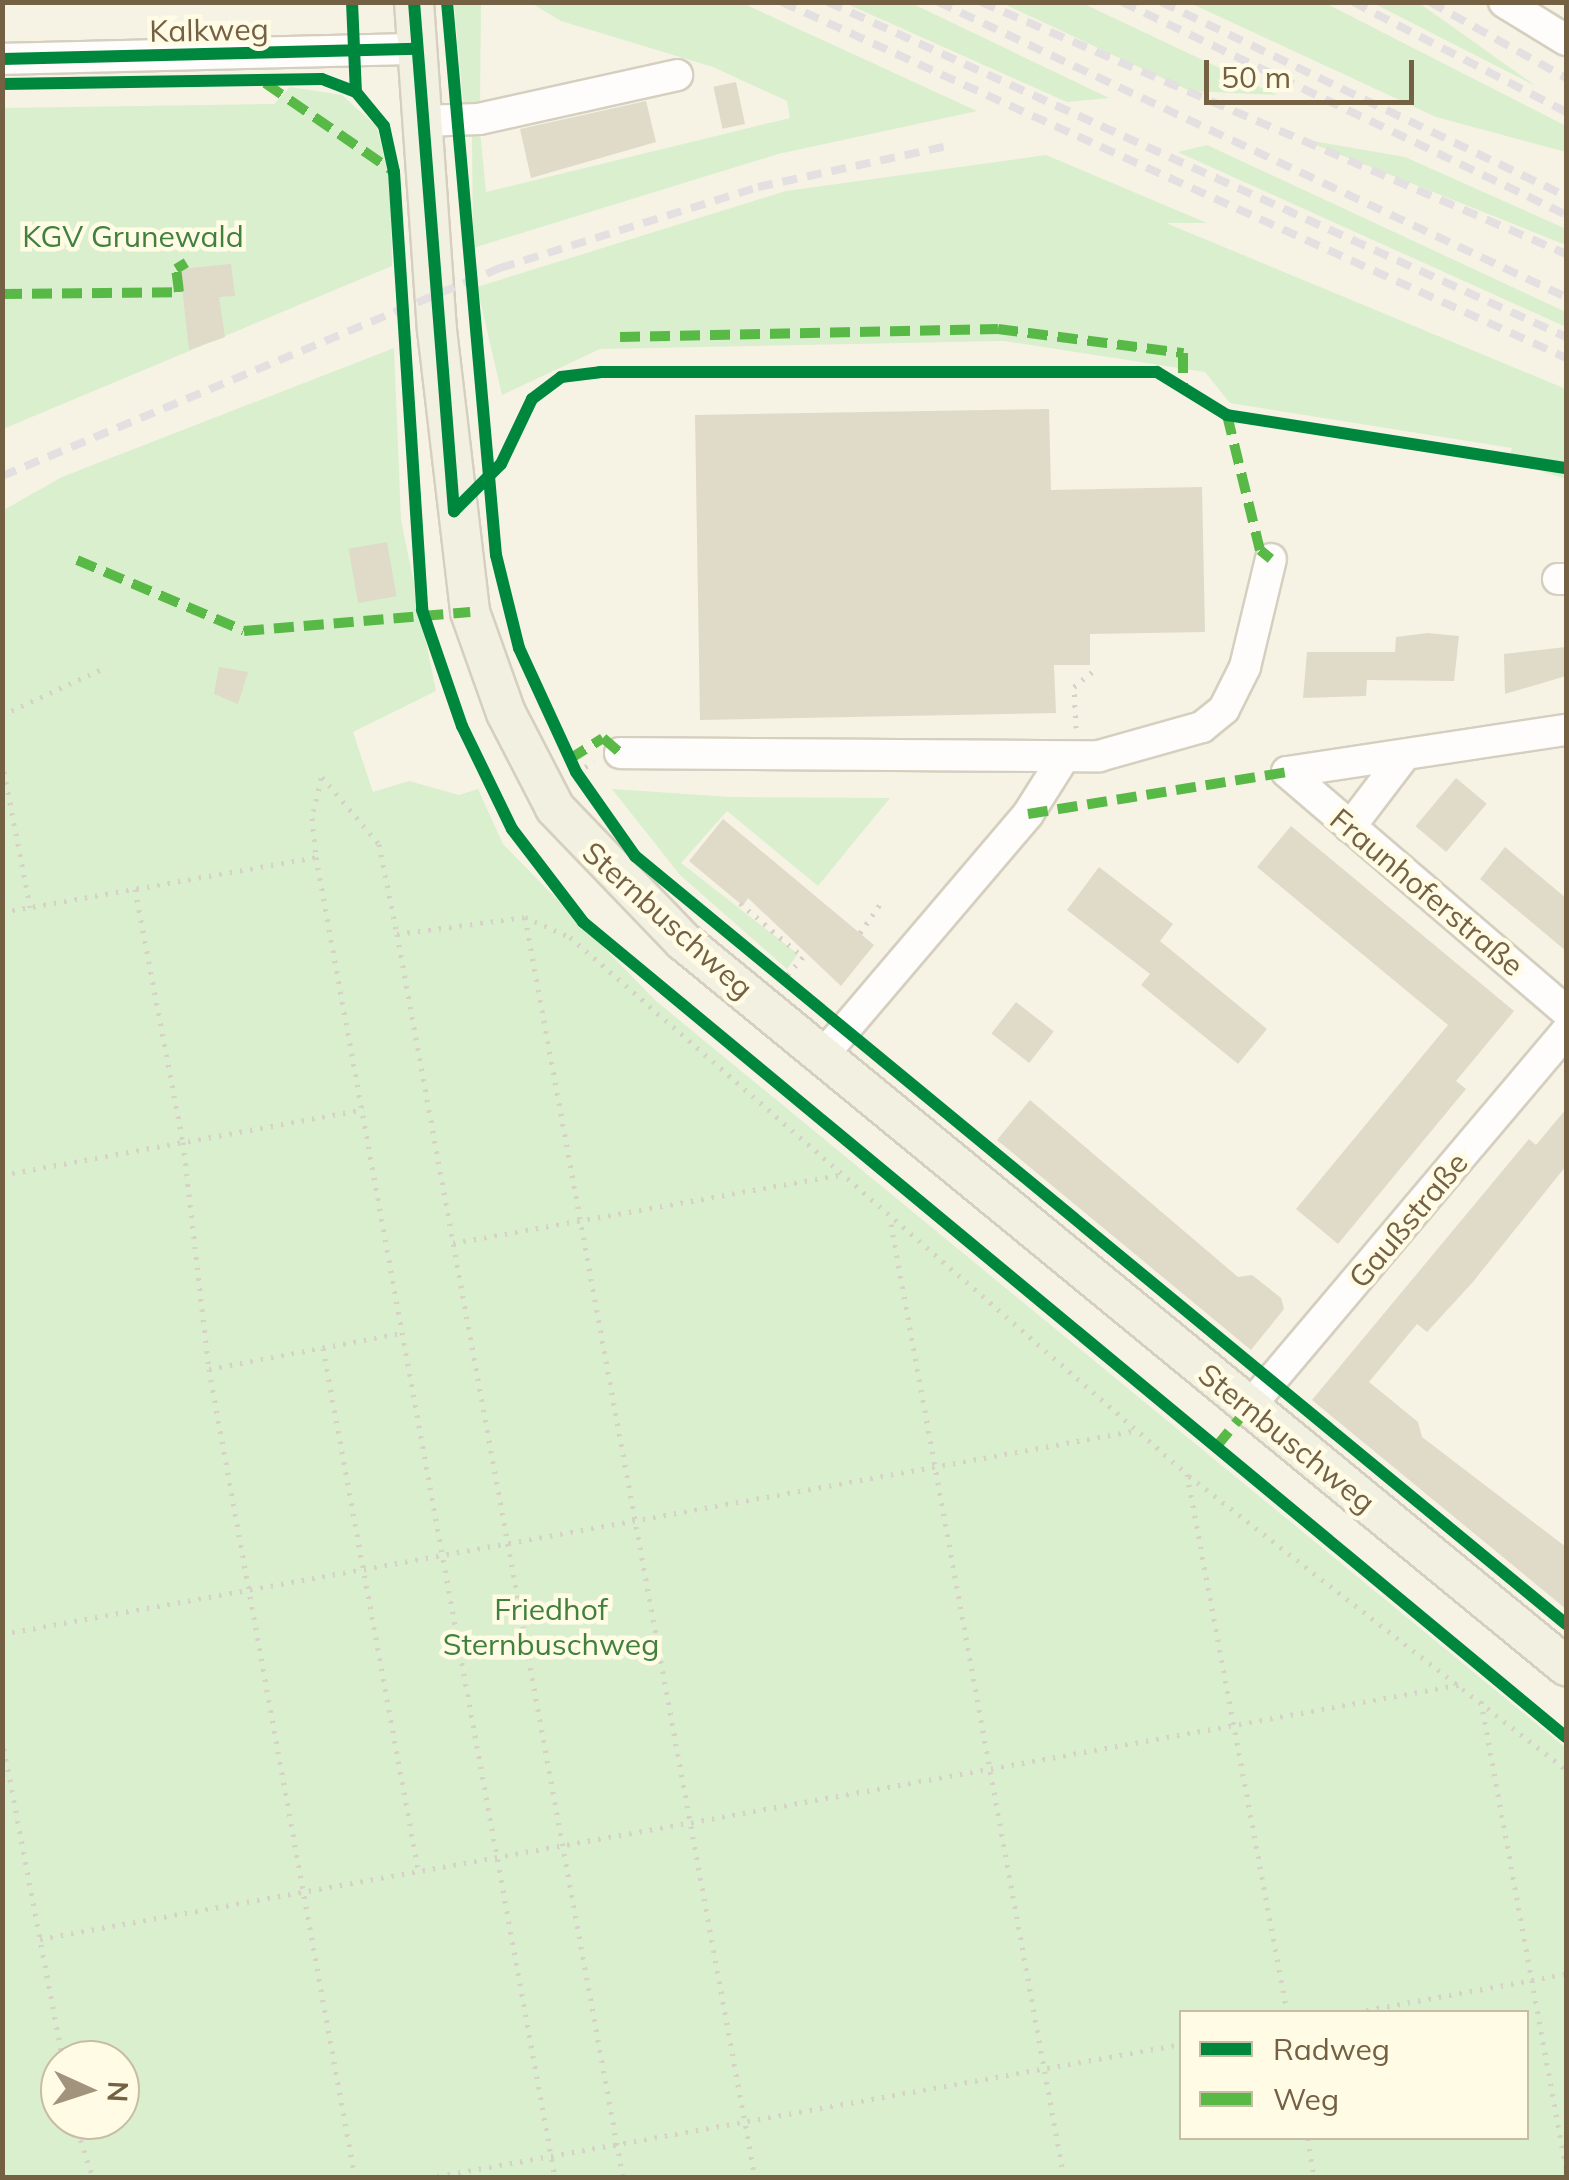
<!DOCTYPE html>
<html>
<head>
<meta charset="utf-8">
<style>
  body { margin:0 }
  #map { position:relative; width:1569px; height:2180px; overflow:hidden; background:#f6f3e4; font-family:Mulish,sans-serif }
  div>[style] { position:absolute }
  .green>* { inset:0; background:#d9efcd }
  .building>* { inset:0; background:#e0dac9; transform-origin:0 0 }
  .path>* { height:5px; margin-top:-2.5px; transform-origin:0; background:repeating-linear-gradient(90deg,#d7d2c7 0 2.5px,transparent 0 10.5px) }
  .roads { filter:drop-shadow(2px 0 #d5cfbf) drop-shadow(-2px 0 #d5cfbf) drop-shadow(0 2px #d5cfbf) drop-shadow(0 -2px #d5cfbf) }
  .minor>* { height:30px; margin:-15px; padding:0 15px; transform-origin:15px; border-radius:15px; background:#fefdfb }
  .major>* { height:38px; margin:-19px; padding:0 19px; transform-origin:19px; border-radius:19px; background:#f2f0e1 }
  .rail>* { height:8px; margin-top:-4px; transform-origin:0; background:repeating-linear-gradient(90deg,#e4e0e2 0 15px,transparent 0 25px) }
  .quiet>* { height:10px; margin-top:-5px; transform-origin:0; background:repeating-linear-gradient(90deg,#58b947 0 20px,transparent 0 30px) }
  .cycleway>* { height:12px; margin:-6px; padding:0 6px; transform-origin:6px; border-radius:6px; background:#00873e }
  span { translate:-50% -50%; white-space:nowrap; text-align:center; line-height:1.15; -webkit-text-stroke:9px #fffbe4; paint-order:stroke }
  .street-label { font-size:30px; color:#746144 }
  .park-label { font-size:30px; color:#40813e }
  .frame { position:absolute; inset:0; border:5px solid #746144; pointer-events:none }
  .legend { position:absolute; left:1179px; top:2010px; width:350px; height:130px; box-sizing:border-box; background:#fffbe4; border:2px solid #c7bda4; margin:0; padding:12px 18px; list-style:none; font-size:30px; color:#746144 }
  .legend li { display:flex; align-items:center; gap:20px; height:50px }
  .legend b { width:50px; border:2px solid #c7bda4 }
  .north { position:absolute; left:40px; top:2040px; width:100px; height:100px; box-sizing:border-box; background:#fffbe4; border:2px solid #c7bda4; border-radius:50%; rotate:93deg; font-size:28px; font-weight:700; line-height:40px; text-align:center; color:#746144 }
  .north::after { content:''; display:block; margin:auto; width:35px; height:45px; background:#a2947c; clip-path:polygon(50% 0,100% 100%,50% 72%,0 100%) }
  .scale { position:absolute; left:1204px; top:60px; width:210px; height:45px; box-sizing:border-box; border:5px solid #746144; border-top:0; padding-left:12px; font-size:30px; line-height:35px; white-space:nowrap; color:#746144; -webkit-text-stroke:8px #fffbe4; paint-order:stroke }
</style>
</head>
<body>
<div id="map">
  <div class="green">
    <i style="clip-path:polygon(454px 3px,481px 3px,480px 106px,463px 101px)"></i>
    <i style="clip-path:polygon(531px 3px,742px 3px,977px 111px,778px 154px,473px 248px,472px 133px,480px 131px,486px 192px,790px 118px,787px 101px,713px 67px,561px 21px)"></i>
    <i style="clip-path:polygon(845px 3px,911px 3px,1109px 98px,1067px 102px)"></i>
    <i style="clip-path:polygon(1002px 3px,1082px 3px,1277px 95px,1190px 91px)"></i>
    <i style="clip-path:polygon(1190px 3px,1325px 3px,1566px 126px,1566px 152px,1436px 117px)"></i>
    <i style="clip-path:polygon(1373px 3px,1419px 3px,1536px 86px)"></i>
    <i style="clip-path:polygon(290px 87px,342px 95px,377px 127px,390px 183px,392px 266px,3px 429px,2px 108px,274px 104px)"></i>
    <i style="clip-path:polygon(1301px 139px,1405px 157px,1566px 229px,1566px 245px)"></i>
    <i style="clip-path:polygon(1207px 145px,1566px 312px,1566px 327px,1178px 152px)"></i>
    <i style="clip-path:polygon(1046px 155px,1207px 223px,1166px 223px,1566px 389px,1566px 479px,1509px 461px,1512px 448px,1230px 403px,1205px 372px,1004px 341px,600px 349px,502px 395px,477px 287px,786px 191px)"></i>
    <i style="clip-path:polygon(evenodd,394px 348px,401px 520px,436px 691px,353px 732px,373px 792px,409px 781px,459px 795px,478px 789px,503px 844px,656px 1001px,1566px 1748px,1566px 2177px,3px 2177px,2px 511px,62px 477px,394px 348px,1182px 2012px,1526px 2012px,1526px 2138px,1182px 2138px,1182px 2012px,394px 348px,60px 2060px,120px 2060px,120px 2120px,60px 2120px,60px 2060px)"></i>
    <i style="clip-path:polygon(612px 789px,731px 797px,890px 798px,818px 886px,727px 811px,681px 863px,798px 954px,787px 969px,680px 875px)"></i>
  </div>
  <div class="building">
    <i style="left:736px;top:82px;width:43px;height:23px;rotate:78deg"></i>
    <i style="clip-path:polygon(646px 101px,656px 142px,531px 178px,520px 129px)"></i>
    <i style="clip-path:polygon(231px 264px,235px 296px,219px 297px,225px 337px,189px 350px,180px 269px)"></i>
    <i style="clip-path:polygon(1049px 409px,1051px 490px,1202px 487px,1205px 632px,1090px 634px,1090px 665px,1054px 665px,1056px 713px,700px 720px,695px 415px)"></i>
    <i style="left:387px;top:542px;width:55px;height:39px;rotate:80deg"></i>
    <i style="clip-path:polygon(1427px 633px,1459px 636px,1454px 681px,1367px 680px,1366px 696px,1303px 698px,1307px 652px,1395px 652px,1396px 637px)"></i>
    <i style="clip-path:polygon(1566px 647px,1566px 676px,1505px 694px,1504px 654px)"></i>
    <i style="clip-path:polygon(219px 667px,248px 672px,238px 704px,214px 694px)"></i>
    <i style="left:1456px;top:778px;width:40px;height:63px;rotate:40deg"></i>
    <i style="clip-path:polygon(723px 819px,874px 945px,841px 986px,748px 898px,743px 906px,689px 861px)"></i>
    <i style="clip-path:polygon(1291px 826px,1514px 1011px,1456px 1081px,1466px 1089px,1338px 1244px,1296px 1209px,1448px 1025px,1257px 867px)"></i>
    <i style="clip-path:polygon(1505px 847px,1566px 898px,1566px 951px,1480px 879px)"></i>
    <i style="clip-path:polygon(1099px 867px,1173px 924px,1160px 941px,1267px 1029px,1238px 1064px,1141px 985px,1150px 974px,1067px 910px)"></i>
    <i style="left:1016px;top:1002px;width:48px;height:40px;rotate:38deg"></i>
    <i style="clip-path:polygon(1030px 1100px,1238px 1277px,1252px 1275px,1281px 1298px,1284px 1309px,1251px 1350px,997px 1140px)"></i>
    <i style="clip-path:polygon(1566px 1109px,1566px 1166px,1472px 1283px,1427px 1332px,1417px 1324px,1369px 1382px,1418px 1422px,1422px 1437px,1566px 1547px,1566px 1609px,1312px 1400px,1529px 1139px,1536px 1145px)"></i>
  </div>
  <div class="path">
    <i style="left:2px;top:715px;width:110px;rotate:-24.7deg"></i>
    <i style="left:1076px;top:728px;width:41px;rotate:-92.8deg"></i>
    <i style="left:1074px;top:687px;width:26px;rotate:-40deg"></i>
    <i style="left:2px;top:761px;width:149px;rotate:79.1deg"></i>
    <i style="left:576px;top:772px;width:21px;rotate:-29deg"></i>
    <i style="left:322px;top:777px;width:88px;rotate:49.6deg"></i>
    <i style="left:379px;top:844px;width:92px;rotate:78.7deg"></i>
    <i style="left:397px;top:934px;width:129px;rotate:-7.6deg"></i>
    <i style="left:525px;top:917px;width:49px;rotate:24deg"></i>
    <i style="left:570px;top:937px;width:818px;rotate:41.03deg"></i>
    <i style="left:1187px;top:1474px;width:547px;rotate:79.47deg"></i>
    <i style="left:321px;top:778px;width:41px;rotate:102.7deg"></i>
    <i style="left:312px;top:818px;width:39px;rotate:84deg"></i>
    <i style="left:316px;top:857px;width:1342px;rotate:79.74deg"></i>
    <i style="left:135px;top:889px;width:258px;rotate:79.3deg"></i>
    <i style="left:183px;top:1142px;width:228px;rotate:83.5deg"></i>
    <i style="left:209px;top:1369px;width:822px;rotate:79.77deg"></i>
    <i style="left:740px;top:903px;width:83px;rotate:40.6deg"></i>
    <i style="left:803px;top:957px;width:30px;rotate:131deg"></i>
    <i style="left:2px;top:912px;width:319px;rotate:-9.9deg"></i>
    <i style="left:525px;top:917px;width:1282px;rotate:79.66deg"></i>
    <i style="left:860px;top:933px;width:38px;rotate:-55deg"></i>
    <i style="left:397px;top:934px;width:1264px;rotate:79.7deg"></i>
    <i style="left:2px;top:1175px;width:368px;rotate:-10.3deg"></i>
    <i style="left:891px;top:1224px;width:970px;rotate:79.72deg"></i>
    <i style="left:453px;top:1243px;width:392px;rotate:-10deg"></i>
    <i style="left:323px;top:1348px;width:530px;rotate:79.67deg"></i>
    <i style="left:209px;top:1369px;width:195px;rotate:-10.6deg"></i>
    <i style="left:1189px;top:1476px;width:477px;rotate:37.9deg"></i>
    <i style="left:2px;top:1634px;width:1155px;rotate:-10.17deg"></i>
    <i style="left:1481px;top:1701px;width:477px;rotate:79.7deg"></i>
    <i style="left:2px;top:1738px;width:328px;rotate:79.3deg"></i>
    <i style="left:40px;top:1939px;width:1446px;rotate:-10.16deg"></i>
    <i style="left:1356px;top:2012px;width:213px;rotate:-10.3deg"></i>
    <i style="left:74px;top:2120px;width:61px;rotate:71.9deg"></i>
    <i style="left:1308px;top:2138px;width:40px;rotate:81.5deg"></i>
    <i style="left:427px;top:2178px;width:767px;rotate:-10.06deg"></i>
    <i style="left:1322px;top:2178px;width:70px"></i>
  </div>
  <div class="roads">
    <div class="minor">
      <i style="left:1504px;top:2px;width:73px;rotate:31.5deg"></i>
      <i style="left:2px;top:59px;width:415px;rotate:-1.4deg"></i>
      <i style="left:422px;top:121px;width:57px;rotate:-2deg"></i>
      <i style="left:479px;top:119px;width:203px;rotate:-12.5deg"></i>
      <i style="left:1558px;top:579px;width:8px"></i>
      <i style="left:620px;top:753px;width:479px;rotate:0.4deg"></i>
      <i style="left:1099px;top:756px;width:107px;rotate:-15.7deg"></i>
      <i style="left:1202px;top:727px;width:28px;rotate:-39deg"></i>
      <i style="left:1224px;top:709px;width:47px;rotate:-63.4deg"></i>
      <i style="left:1245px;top:667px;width:111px;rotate:-76.5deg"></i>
      <i style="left:1287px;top:772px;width:367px;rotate:40.6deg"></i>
      <i style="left:1287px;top:772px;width:282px;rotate:-8.6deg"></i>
      <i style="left:1350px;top:827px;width:89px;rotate:-52.7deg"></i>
      <i style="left:823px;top:1055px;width:316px;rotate:-49.6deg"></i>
      <i style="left:1028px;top:814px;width:67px;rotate:-57.7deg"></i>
      <i style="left:1249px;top:1407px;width:491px;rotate:-49.8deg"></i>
    </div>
    <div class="major">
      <i style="left:414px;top:2px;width:329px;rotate:86deg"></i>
      <i style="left:437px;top:330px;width:284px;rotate:83.3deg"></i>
      <i style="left:470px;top:612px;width:107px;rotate:70.4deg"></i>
      <i style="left:506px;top:713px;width:107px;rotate:62.7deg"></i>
      <i style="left:555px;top:808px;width:185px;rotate:46.1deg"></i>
      <i style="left:683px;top:941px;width:1143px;rotate:39.39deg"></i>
    </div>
  </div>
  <div class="rail">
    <i style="left:782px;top:2px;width:861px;rotate:24.42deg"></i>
    <i style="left:828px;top:2px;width:810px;rotate:24.41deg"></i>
    <i style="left:938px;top:2px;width:694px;rotate:25.16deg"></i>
    <i style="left:981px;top:2px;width:637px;rotate:23.3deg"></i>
    <i style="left:1122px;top:2px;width:492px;rotate:25.6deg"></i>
    <i style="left:1161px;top:2px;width:449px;rotate:25.6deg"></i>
    <i style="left:1353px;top:2px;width:240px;rotate:27.3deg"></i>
    <i style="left:1430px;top:2px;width:156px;rotate:29.2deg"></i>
    <i style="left:2px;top:476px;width:540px;rotate:-22.67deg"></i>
    <i style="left:500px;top:268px;width:270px;rotate:-17.4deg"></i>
    <i style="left:758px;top:187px;width:198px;rotate:-12.2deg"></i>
  </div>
  <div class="quiet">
    <i style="left:265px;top:83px;width:155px;rotate:34.5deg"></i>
    <i style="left:2px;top:294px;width:177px;rotate:-0.6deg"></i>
    <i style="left:179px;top:292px;width:23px;rotate:-97deg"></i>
    <i style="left:176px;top:269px;width:12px;rotate:-31deg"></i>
    <i style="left:620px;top:337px;width:378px;rotate:-1.2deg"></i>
    <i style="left:998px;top:329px;width:187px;rotate:7.4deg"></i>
    <i style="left:1183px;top:353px;width:34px;rotate:90deg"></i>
    <i style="left:1227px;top:415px;width:139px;rotate:76.3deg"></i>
    <i style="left:1260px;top:550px;width:14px;rotate:39deg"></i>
    <i style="left:77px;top:560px;width:181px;rotate:23deg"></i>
    <i style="left:244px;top:631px;width:227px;rotate:-4.8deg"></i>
    <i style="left:568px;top:760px;width:41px;rotate:-32.2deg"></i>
    <i style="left:603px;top:738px;width:23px;rotate:41deg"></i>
    <i style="left:1028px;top:814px;width:262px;rotate:-9.2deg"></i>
    <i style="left:1216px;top:1447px;width:52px;rotate:-50.5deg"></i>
  </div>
  <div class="cycleway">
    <i style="left:352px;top:2px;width:90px;rotate:87.5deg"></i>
    <i style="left:356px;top:92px;width:44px;rotate:50.5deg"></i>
    <i style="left:384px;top:126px;width:47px;rotate:77.7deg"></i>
    <i style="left:394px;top:172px;width:439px;rotate:86.3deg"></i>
    <i style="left:422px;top:610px;width:123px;rotate:71deg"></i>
    <i style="left:462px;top:726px;width:114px;rotate:64.1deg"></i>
    <i style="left:512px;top:829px;width:117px;rotate:52.6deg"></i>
    <i style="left:583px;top:922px;width:1277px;rotate:39.66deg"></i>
    <i style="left:414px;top:2px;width:511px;rotate:85.51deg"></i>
    <i style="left:447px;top:2px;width:555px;rotate:84.94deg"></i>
    <i style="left:496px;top:555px;width:96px;rotate:76.1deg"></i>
    <i style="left:519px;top:648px;width:136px;rotate:65.3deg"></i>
    <i style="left:576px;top:772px;width:103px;rotate:54.9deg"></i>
    <i style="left:635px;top:856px;width:1207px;rotate:39.52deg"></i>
    <i style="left:2px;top:59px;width:415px;rotate:-1.4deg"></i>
    <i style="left:2px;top:84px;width:320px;rotate:-0.9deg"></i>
    <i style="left:322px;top:79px;width:36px;rotate:21deg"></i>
    <i style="left:454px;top:511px;width:66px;rotate:-45deg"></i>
    <i style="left:501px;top:464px;width:72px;rotate:-64.5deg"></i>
    <i style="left:532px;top:399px;width:36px;rotate:-37deg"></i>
    <i style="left:561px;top:377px;width:39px;rotate:-7deg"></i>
    <i style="left:600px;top:372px;width:557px"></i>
    <i style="left:1157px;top:372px;width:82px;rotate:31.6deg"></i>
    <i style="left:1227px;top:415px;width:343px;rotate:8.9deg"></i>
  </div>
  <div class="street-label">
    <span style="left:209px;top:30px;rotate:-1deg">Kalkweg</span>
    <span style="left:1427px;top:892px;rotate:40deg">Fraunhoferstraße</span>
    <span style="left:668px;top:920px;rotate:42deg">Sternbuschweg</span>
    <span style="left:1408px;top:1220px;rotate:-50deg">Gaußstraße</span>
    <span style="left:1287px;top:1438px;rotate:39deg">Sternbuschweg</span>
  </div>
  <div class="park-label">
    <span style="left:133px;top:236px">KGV Grunewald</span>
    <span style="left:551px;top:1626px">Friedhof<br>Sternbuschweg</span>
  </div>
  <div class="frame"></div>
  <ul class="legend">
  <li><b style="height:12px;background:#00873e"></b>Radweg</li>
  <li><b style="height:12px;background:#58b947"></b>Weg</li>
  </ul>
  <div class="north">N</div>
  <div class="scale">50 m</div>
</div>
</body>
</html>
